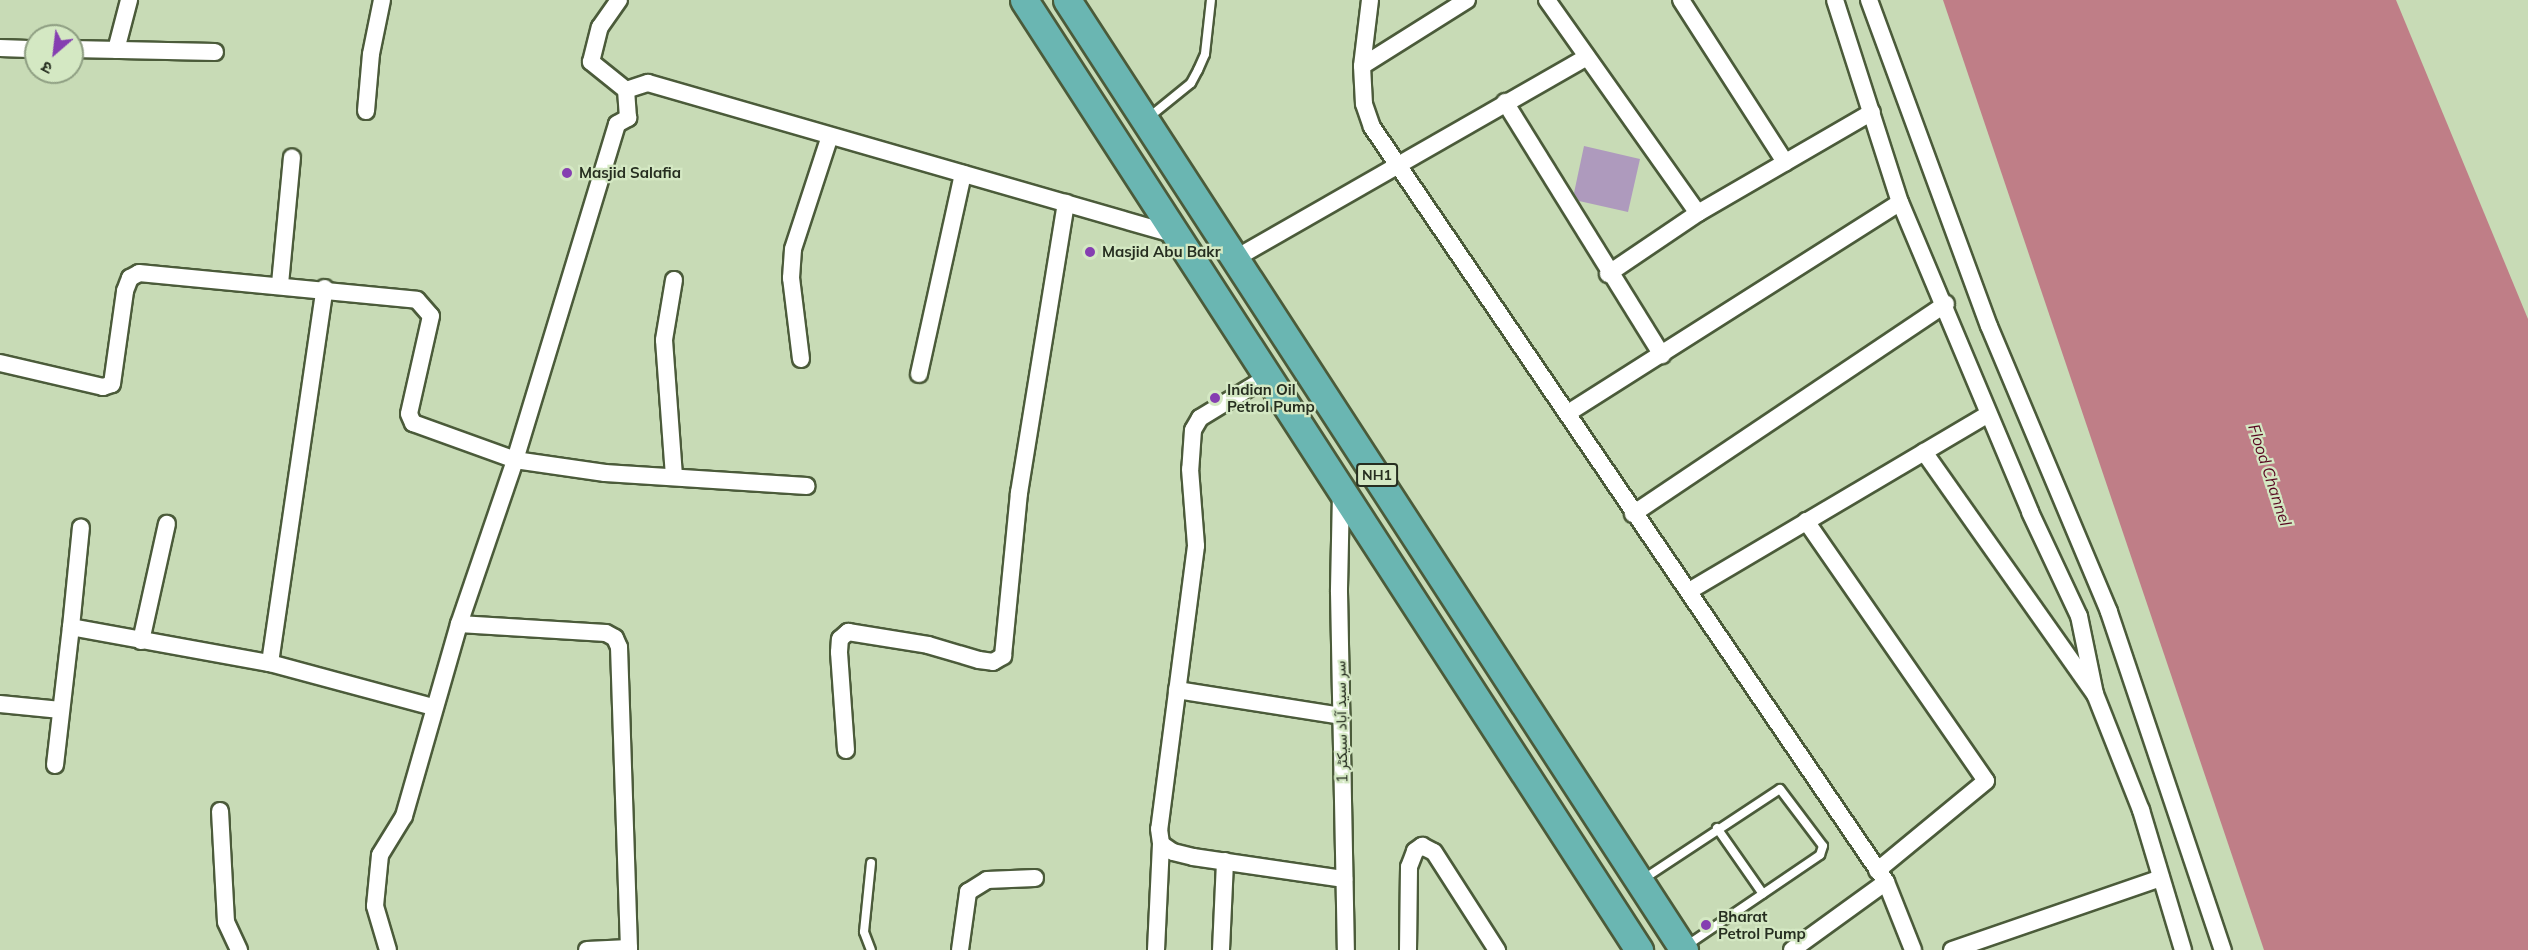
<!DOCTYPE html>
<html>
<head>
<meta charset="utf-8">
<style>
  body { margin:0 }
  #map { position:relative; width:2528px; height:950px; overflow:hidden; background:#c8dbb6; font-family:Mulish,Vazirmatn,"Noto Sans Devanagari",sans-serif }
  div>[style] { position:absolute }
  .water>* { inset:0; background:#bf7e87 }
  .building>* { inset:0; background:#ae9abd }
  .roads { filter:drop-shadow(2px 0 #4b5b3a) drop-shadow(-2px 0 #4b5b3a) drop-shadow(0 2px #4b5b3a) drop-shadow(0 -2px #4b5b3a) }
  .service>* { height:8px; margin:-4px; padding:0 4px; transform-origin:4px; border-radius:4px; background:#fff }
  .minor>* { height:16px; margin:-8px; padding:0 8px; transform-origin:8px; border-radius:8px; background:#fff }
  .trunk>* { height:27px; margin:-13.5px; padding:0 13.5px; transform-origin:13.5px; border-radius:13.5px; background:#6ab6b2 }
  .dots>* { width:16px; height:16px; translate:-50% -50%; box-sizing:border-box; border:3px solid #d4e8c3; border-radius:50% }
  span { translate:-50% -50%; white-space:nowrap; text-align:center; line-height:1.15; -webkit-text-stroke:4.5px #d4e8c3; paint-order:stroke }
  .shield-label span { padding:2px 4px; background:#d4e8c3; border:2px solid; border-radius:4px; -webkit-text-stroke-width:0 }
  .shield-label { font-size:14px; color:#262e20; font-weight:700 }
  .poi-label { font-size:15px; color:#262e20; font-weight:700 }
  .left { translate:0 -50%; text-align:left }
  .street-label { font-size:15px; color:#262e20 }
  .water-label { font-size:16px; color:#580721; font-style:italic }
  .north { position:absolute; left:24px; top:24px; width:60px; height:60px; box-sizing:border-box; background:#d4e8c3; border:2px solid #8e9e82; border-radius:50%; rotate:208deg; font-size:16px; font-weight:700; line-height:24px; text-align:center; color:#262e20 }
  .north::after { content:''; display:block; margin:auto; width:21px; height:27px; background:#853eb1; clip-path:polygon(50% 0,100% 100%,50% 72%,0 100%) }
</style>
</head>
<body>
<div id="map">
  <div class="water">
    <i style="clip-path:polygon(1943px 0,2396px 0,2528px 319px,2528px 950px,2264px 950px)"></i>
  </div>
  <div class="building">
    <i style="clip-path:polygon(1584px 146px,1640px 159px,1628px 212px,1579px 201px,1574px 193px)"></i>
  </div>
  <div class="roads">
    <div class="service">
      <i style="left:1148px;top:118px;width:55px;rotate:-39.1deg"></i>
      <i style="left:1191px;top:83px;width:15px;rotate:-62deg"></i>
      <i style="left:1198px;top:70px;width:17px;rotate:-66deg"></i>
      <i style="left:1205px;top:54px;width:54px;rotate:-83.7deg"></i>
      <i style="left:1717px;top:828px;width:80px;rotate:55.1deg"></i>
      <i style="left:871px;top:863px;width:69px;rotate:95.8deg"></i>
      <i style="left:864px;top:932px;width:19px;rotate:69deg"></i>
      <i style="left:1642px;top:880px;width:165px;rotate:-33.4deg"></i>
      <i style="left:1780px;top:789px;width:71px;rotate:53deg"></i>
      <i style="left:1823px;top:846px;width:9px;rotate:108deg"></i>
      <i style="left:1820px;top:855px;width:162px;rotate:145.8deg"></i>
    </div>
    <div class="minor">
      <i style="left:1370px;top:0;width:66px;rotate:96.9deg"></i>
      <i style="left:1362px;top:66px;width:38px;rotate:87deg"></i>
      <i style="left:1364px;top:104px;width:24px;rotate:71deg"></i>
      <i style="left:1372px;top:127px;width:913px;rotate:55.75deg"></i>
      <i style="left:1886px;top:882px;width:73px;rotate:68.3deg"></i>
      <i style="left:1547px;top:0;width:261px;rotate:54.7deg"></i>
      <i style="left:1681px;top:0;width:193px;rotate:57.3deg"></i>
      <i style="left:1835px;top:0;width:212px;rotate:72.2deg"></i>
      <i style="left:1900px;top:202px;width:336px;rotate:67.2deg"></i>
      <i style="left:2030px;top:512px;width:115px;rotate:64.8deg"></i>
      <i style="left:2079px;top:616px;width:80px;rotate:78.4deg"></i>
      <i style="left:1869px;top:0;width:347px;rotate:69.8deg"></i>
      <i style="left:1989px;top:326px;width:310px;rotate:67.2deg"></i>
      <i style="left:2109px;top:612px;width:357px;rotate:71.4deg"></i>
      <i style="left:0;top:48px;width:36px;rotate:2deg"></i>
      <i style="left:72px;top:49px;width:143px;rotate:1.2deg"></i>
      <i style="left:116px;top:50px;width:52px;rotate:-75.4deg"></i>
      <i style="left:1362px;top:66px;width:124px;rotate:-32.2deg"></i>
      <i style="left:626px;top:90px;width:23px;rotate:-18deg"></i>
      <i style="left:648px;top:83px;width:549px;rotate:16.06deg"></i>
      <i style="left:1505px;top:102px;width:298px;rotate:58.2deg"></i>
      <i style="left:366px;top:111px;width:57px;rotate:-85deg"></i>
      <i style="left:371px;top:54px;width:55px;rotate:-78.5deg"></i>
      <i style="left:1236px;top:258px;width:404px;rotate:-29.8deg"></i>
      <i style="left:1608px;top:274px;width:109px;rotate:-34.1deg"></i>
      <i style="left:1698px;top:213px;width:201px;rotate:-30.1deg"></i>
      <i style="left:674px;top:280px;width:61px;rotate:99.5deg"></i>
      <i style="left:664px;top:340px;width:137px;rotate:85.8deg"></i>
      <i style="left:280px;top:284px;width:127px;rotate:-84.6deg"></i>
      <i style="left:801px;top:359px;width:82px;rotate:-97deg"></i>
      <i style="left:791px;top:278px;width:29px;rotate:-86deg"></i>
      <i style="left:793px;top:249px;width:119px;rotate:-71.9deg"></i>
      <i style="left:0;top:363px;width:106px;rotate:13.1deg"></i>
      <i style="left:103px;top:387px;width:9px;rotate:-18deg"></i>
      <i style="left:112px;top:384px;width:94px;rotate:-82deg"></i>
      <i style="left:125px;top:291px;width:14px;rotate:-69deg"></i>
      <i style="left:130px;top:278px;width:10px;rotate:-29deg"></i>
      <i style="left:139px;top:273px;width:279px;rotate:5.5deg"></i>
      <i style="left:417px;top:300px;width:21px;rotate:49deg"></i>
      <i style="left:431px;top:316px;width:100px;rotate:102.7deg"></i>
      <i style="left:409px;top:414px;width:10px;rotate:66deg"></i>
      <i style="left:413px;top:423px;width:109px;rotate:19.9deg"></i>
      <i style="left:515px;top:460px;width:91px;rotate:8.2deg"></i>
      <i style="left:605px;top:473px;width:202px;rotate:3.7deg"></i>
      <i style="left:919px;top:374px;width:205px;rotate:-77.6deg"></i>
      <i style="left:1269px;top:376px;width:81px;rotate:148.7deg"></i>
      <i style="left:1200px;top:418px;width:14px;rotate:120deg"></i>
      <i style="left:1193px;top:430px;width:39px;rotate:94deg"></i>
      <i style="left:1190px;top:469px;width:77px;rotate:85.5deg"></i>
      <i style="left:1196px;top:546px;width:285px;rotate:97.4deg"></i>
      <i style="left:1159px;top:829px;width:15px;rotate:82deg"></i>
      <i style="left:1161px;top:844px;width:14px;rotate:34deg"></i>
      <i style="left:1173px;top:852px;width:21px;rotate:14deg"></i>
      <i style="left:1193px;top:857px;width:153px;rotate:8.3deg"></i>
      <i style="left:1568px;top:413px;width:393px;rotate:-32.4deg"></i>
      <i style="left:1924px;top:452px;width:296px;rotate:54.8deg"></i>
      <i style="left:2095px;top:694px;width:125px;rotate:68.4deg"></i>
      <i style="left:2141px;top:810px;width:146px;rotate:73.3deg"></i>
      <i style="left:1341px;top:493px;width:99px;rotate:91.2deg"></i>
      <i style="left:1339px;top:592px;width:358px;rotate:88.9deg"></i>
      <i style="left:1633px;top:514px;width:377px;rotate:-33.9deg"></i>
      <i style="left:1806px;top:521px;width:316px;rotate:55.3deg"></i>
      <i style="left:1986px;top:781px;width:141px;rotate:140.5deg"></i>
      <i style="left:1689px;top:591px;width:347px;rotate:-30.6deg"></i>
      <i style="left:459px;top:624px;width:147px;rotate:3.5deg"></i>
      <i style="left:606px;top:633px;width:10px;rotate:29deg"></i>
      <i style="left:615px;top:638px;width:10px;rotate:66deg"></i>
      <i style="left:619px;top:647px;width:303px;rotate:88.1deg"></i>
      <i style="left:71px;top:627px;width:100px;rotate:-84.3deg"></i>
      <i style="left:141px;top:641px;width:120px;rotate:-77.5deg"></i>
      <i style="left:270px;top:663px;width:379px;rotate:-81.7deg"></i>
      <i style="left:1177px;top:690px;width:166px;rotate:9deg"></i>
      <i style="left:0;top:704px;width:61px;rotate:5.6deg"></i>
      <i style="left:846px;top:750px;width:98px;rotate:-94.1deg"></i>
      <i style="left:839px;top:652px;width:13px;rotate:-86deg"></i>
      <i style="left:840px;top:639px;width:11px;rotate:-41deg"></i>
      <i style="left:848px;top:632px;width:81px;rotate:9.2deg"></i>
      <i style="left:928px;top:645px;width:53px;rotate:16.4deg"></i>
      <i style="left:979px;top:660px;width:14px;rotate:8deg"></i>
      <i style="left:993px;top:662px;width:12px;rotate:-31deg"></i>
      <i style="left:1003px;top:656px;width:164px;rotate:-84.4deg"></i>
      <i style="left:1019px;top:493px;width:294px;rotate:-80.8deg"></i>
      <i style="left:55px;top:765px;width:139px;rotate:-83.4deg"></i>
      <i style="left:71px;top:627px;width:202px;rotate:10.3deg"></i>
      <i style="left:270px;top:663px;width:169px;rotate:15.1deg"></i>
      <i style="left:220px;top:811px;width:111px;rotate:86.9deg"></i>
      <i style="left:226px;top:922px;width:31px;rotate:65deg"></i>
      <i style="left:388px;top:950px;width:46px;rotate:-106.5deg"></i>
      <i style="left:375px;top:906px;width:51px;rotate:-84.4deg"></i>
      <i style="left:380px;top:855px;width:46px;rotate:-58.4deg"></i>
      <i style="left:404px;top:816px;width:200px;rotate:-74deg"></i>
      <i style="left:459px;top:624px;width:173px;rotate:-71.1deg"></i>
      <i style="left:515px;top:460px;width:351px;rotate:-73.1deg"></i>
      <i style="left:617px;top:124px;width:13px;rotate:-29deg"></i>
      <i style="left:628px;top:118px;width:28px;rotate:-94deg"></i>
      <i style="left:626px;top:90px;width:45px;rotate:-141.3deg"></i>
      <i style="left:591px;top:62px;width:36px;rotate:-76deg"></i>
      <i style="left:600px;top:27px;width:33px;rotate:-55deg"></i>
      <i style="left:587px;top:950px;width:42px;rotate:-2.7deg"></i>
      <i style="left:960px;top:950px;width:59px;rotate:-82.1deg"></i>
      <i style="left:968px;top:892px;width:22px;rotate:-32deg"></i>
      <i style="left:987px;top:880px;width:48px;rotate:-2.4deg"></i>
      <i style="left:1156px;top:950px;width:106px;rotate:-87.3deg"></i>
      <i style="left:1221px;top:950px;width:89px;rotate:-87.4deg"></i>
      <i style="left:1408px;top:950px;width:83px;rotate:-89.3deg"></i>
      <i style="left:1409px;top:867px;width:17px;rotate:-69deg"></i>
      <i style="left:1415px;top:851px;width:9px;rotate:-36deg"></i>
      <i style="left:1422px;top:846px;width:13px;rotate:27deg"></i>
      <i style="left:1434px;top:852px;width:117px;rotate:57.3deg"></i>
      <i style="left:1792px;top:950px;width:116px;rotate:-35.9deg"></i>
      <i style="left:1952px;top:950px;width:221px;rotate:-19deg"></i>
    </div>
    <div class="trunk">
      <i style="left:1024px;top:0;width:1132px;rotate:57.08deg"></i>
      <i style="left:1067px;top:0;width:1133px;rotate:57deg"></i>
    </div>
  </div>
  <div class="dots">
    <i style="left:567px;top:173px;background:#853eb1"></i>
    <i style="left:1090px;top:252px;background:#853eb1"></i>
    <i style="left:1215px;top:398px;background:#853eb1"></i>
    <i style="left:1706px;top:925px;background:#853eb1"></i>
  </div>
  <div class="shield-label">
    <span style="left:1377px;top:475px">NH1</span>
  </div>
  <div class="poi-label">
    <span class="left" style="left:579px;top:173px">Masjid Salafia</span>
    <span class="left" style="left:1102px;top:252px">Masjid Abu Bakr</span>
    <span class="left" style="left:1227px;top:398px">Indian Oil<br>Petrol Pump</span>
    <span class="left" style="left:1718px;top:925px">Bharat<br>Petrol Pump</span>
  </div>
  <div class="street-label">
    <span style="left:1341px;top:722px;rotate:-91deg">سر سید آباد سیکٹر 1</span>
  </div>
  <div class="water-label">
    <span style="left:2270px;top:475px;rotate:72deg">Flood Channel</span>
  </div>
  <div class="north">उ</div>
</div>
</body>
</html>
